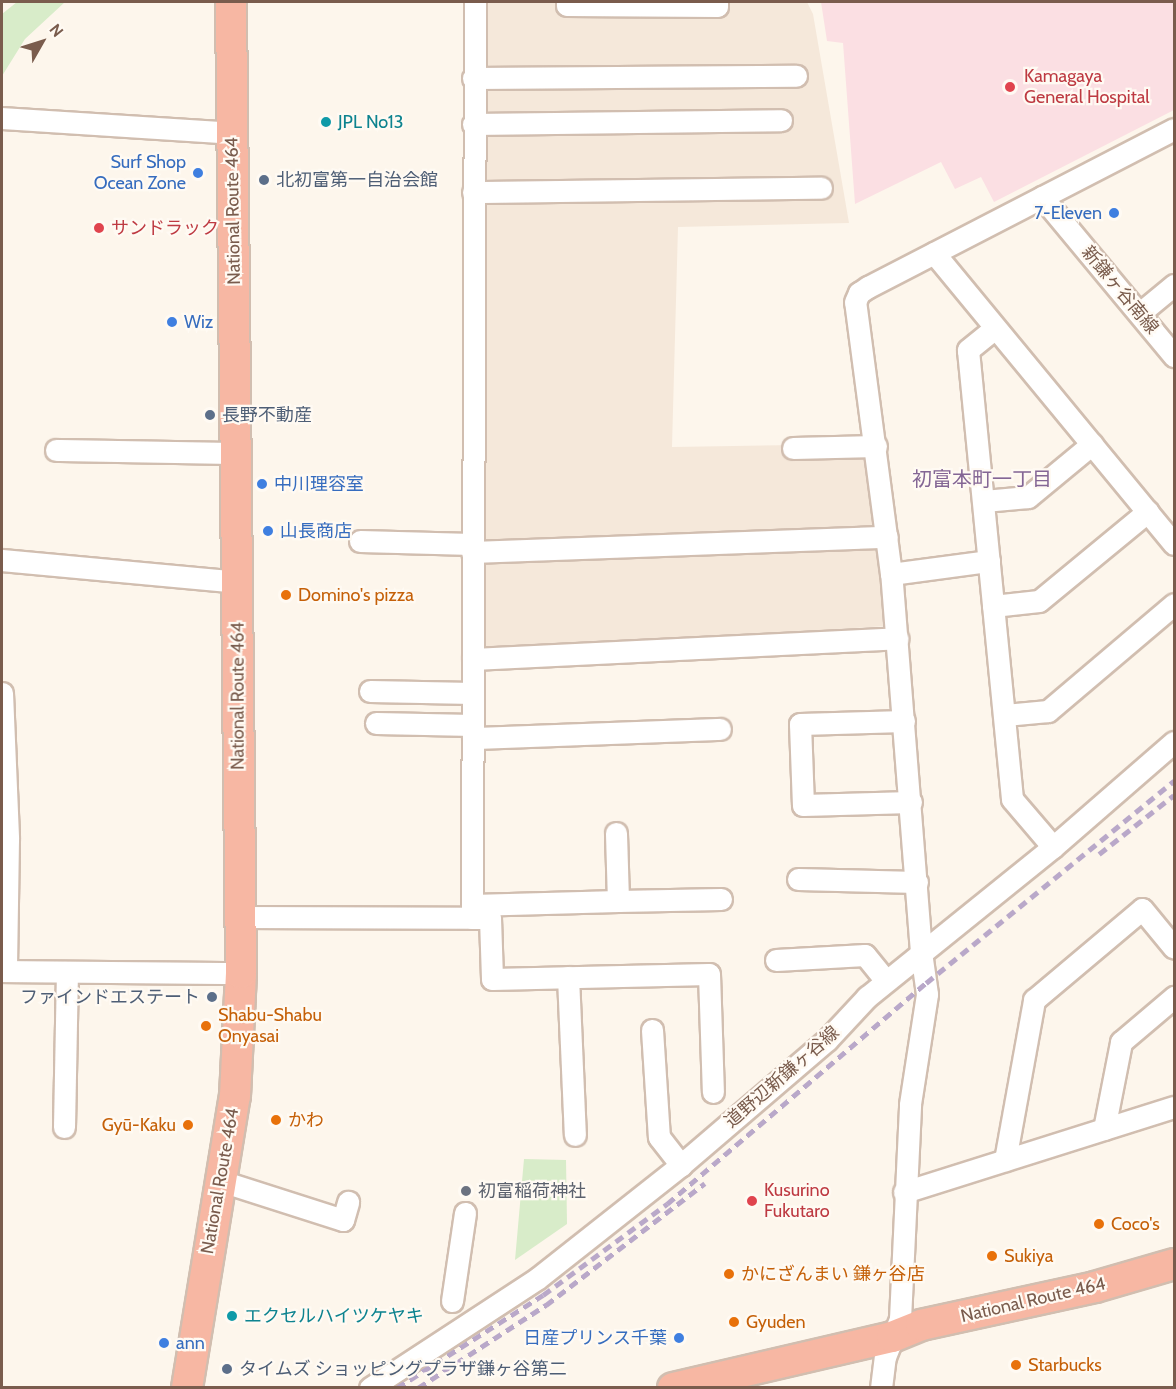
<!DOCTYPE html>
<html>
<head>
<meta charset="utf-8">
<style>
  body { margin:0 }
  #map { position:relative; width:1176px; height:1389px; overflow:hidden; background:#fdf6ec; font-family:Cabin,"Noto Sans JP",sans-serif }
  div>[style] { position:absolute }
  .residential>* { inset:0; background:#f5e8da }
  .medical>* { inset:0; background:#fbdfe3 }
  .green>* { inset:0; background:#d8ecc9 }
  .roads { filter:drop-shadow(2px 0 #d1beb0) drop-shadow(-2px 0 #d1beb0) drop-shadow(0 2px #d1beb0) drop-shadow(0 -2px #d1beb0) }
  .minor>* { height:21px; margin:-10.5px; padding:0 10.5px; transform-origin:10.5px; border-radius:10.5px; background:#fff }
  .highway>* { height:30px; margin:-15px; padding:0 15px; transform-origin:15px; border-radius:15px; background:#f7b7a3 }
  .rail>* { height:4.5px; margin-top:-2.25px; transform-origin:0; background:repeating-linear-gradient(90deg,#b9a8c9 0 9px,transparent 0 15px) }
  .dots>* { width:16px; height:16px; translate:-50% -50%; box-sizing:border-box; border:3px solid #fffaf3; border-radius:50% }
  span { translate:-50% -50%; white-space:nowrap; text-align:center; line-height:1.15; -webkit-text-stroke:4.5px #fffaf3; paint-order:stroke }
  .health-label { font-size:18px; color:#be3a42 }
  .left { translate:0 -50%; text-align:left }
  .culture-label { font-size:18px; color:#0d838f }
  .shop-label { font-size:18px; color:#366cbe }
  .right { translate:-100% -50%; text-align:right }
  .service-label { font-size:18px; color:#4e5e75 }
  .street-label { font-size:18px; color:#7a5c4d }
  .food-label { font-size:18px; color:#c56008 }
  .worship-label { font-size:18px; color:#5b616d }
  .neighbourhood-label { font-size:20px; color:#846695 }
  .frame { position:absolute; inset:0; border:3px solid #7a5c4d; pointer-events:none }
  .north { position:absolute; left:12px; top:12px; width:60px; height:60px; -webkit-text-stroke:4px #fffaf3; paint-order:stroke; rotate:51deg; font-size:16px; font-weight:700; line-height:24px; text-align:center; color:#7a5c4d }
  .north::after { content:''; display:block; margin:auto; width:21px; height:27px; background:#7a5c4d; clip-path:polygon(50% 0,100% 100%,50% 72%,0 100%) }
</style>
</head>
<body>
<div id="map">
  <div class="residential">
    <i style="clip-path:polygon(480px 2px,807px 2px,813px 14px,849px 223px,678px 227px,672px 447px,862px 444px,887px 626px,484px 651px)"></i>
  </div>
  <div class="medical">
    <i style="clip-path:polygon(821px 2px,1174px 2px,1174px 110px,994px 202px,981px 177px,955px 189px,941px 162px,855px 204px,843px 43px,827px 41px)"></i>
  </div>
  <div class="green">
    <i style="clip-path:polygon(17px 2px,65px 2px,25px 39px,2px 76px,2px 14px)"></i>
    <i style="clip-path:polygon(524px 1159px,566px 1160px,567px 1224px,515px 1260px)"></i>
  </div>
  <div class="roads">
    <div class="minor">
      <i style="left:567px;top:2px;width:3px;rotate:90deg"></i>
      <i style="left:567px;top:5px;width:150px;rotate:0.4deg"></i>
      <i style="left:717px;top:6px;width:4px;rotate:-90deg"></i>
      <i style="left:473px;top:78px;width:323px;rotate:-0.4deg"></i>
      <i style="left:2px;top:118px;width:231px;rotate:3.7deg"></i>
      <i style="left:473px;top:124px;width:308px;rotate:-0.7deg"></i>
      <i style="left:473px;top:192px;width:348px;rotate:-0.7deg"></i>
      <i style="left:1042px;top:197px;width:207px;rotate:50.3deg"></i>
      <i style="left:934px;top:253px;width:377px;rotate:50.5deg"></i>
      <i style="left:1140px;top:313px;width:44px;rotate:-39.5deg"></i>
      <i style="left:995px;top:328px;width:35px;rotate:141deg"></i>
      <i style="left:968px;top:350px;width:451px;rotate:84.4deg"></i>
      <i style="left:1012px;top:799px;width:63px;rotate:49.5deg"></i>
      <i style="left:793px;top:448px;width:83px;rotate:-1.4deg"></i>
      <i style="left:56px;top:450px;width:180px;rotate:1deg"></i>
      <i style="left:984px;top:501px;width:44px;rotate:-5.2deg"></i>
      <i style="left:1028px;top:497px;width:83px;rotate:-39.6deg"></i>
      <i style="left:360px;top:541px;width:112px;rotate:1.5deg"></i>
      <i style="left:472px;top:552px;width:415px;rotate:-2.1deg"></i>
      <i style="left:2px;top:560px;width:236px;rotate:5.3deg"></i>
      <i style="left:891px;top:574px;width:99px;rotate:-7.6deg"></i>
      <i style="left:993px;top:606px;width:46px;rotate:-6.2deg"></i>
      <i style="left:1039px;top:601px;width:141px;rotate:-39.5deg"></i>
      <i style="left:473px;top:659px;width:425px;rotate:-2.8deg"></i>
      <i style="left:370px;top:691px;width:103px;rotate:1.1deg"></i>
      <i style="left:2px;top:693px;width:146px;rotate:87.6deg"></i>
      <i style="left:8px;top:839px;width:132px;rotate:90.9deg"></i>
      <i style="left:1005px;top:715px;width:43px;rotate:-5.3deg"></i>
      <i style="left:1048px;top:711px;width:165px;rotate:-40.3deg"></i>
      <i style="left:904px;top:721px;width:104px;rotate:178.3deg"></i>
      <i style="left:800px;top:724px;width:81px;rotate:87.9deg"></i>
      <i style="left:803px;top:805px;width:108px;rotate:-1.6deg"></i>
      <i style="left:376px;top:723px;width:97px;rotate:1.2deg"></i>
      <i style="left:473px;top:738px;width:247px;rotate:-2.1deg"></i>
      <i style="left:798px;top:879px;width:119px;rotate:1.4deg"></i>
      <i style="left:618px;top:901px;width:103px;rotate:-1.1deg"></i>
      <i style="left:472px;top:905px;width:146px;rotate:-1.6deg"></i>
      <i style="left:618px;top:901px;width:68px;rotate:-91.7deg"></i>
      <i style="left:240px;top:917px;width:232px;rotate:0.2deg"></i>
      <i style="left:472px;top:918px;width:916px;rotate:-89.81deg"></i>
      <i style="left:472px;top:918px;width:18px"></i>
      <i style="left:490px;top:918px;width:61px;rotate:88.1deg"></i>
      <i style="left:492px;top:979px;width:217px;rotate:-1.3deg"></i>
      <i style="left:709px;top:974px;width:118px;rotate:88.1deg"></i>
      <i style="left:776px;top:960px;width:89px;rotate:-3.2deg"></i>
      <i style="left:865px;top:955px;width:33px;rotate:51deg"></i>
      <i style="left:2px;top:971px;width:239px;rotate:0.5deg"></i>
      <i style="left:568px;top:977px;width:158px;rotate:87.5deg"></i>
      <i style="left:652px;top:1030px;width:107px;rotate:86.3deg"></i>
      <i style="left:659px;top:1137px;width:36px;rotate:52deg"></i>
      <i style="left:64px;top:1127px;width:155px;rotate:-88.9deg"></i>
      <i style="left:1104px;top:1129px;width:89px;rotate:-78.9deg"></i>
      <i style="left:1121px;top:1042px;width:70px;rotate:-40.3deg"></i>
      <i style="left:1005px;top:1160px;width:163px;rotate:-79.7deg"></i>
      <i style="left:1034px;top:1000px;width:141px;rotate:-40.1deg"></i>
      <i style="left:1142px;top:909px;width:50px;rotate:50.6deg"></i>
      <i style="left:221px;top:1181px;width:128px;rotate:17.7deg"></i>
      <i style="left:343px;top:1220px;width:19px;rotate:-74deg"></i>
      <i style="left:904px;top:1192px;width:283px;rotate:-17.5deg"></i>
      <i style="left:452px;top:1301px;width:89px;rotate:-81.6deg"></i>
      <i style="left:370px;top:1388px;width:201px;rotate:-33.2deg"></i>
      <i style="left:538px;top:1278px;width:182px;rotate:-38.3deg"></i>
      <i style="left:681px;top:1165px;width:192px;rotate:-40.6deg"></i>
      <i style="left:827px;top:1040px;width:59px;rotate:-47.1deg"></i>
      <i style="left:867px;top:997px;width:239px;rotate:-38.9deg"></i>
      <i style="left:1053px;top:847px;width:160px;rotate:-41deg"></i>
      <i style="left:881px;top:1388px;width:31px;rotate:-83deg"></i>
      <i style="left:885px;top:1357px;width:41px;rotate:-68.5deg"></i>
      <i style="left:900px;top:1319px;width:215px;rotate:-87.3deg"></i>
      <i style="left:910px;top:1104px;width:111px;rotate:-81.2deg"></i>
      <i style="left:927px;top:994px;width:42px;rotate:-98.1deg"></i>
      <i style="left:921px;top:952px;width:379px;rotate:-94.5deg"></i>
      <i style="left:891px;top:574px;width:274px;rotate:-97.5deg"></i>
      <i style="left:855px;top:302px;width:10px;rotate:-66deg"></i>
      <i style="left:859px;top:293px;width:11px;rotate:-34deg"></i>
      <i style="left:868px;top:287px;width:344px;rotate:-27.3deg"></i>
    </div>
    <div class="highway">
      <i style="left:187px;top:1388px;width:296px;rotate:-80.7deg"></i>
      <i style="left:235px;top:1096px;width:123px;rotate:-87.2deg"></i>
      <i style="left:241px;top:973px;width:971px;rotate:-90.59deg"></i>
      <i style="left:673px;top:1388px;width:225px;rotate:-13.1deg"></i>
      <i style="left:892px;top:1337px;width:31px;rotate:-22deg"></i>
      <i style="left:921px;top:1325px;width:178px;rotate:-12.3deg"></i>
      <i style="left:1095px;top:1287px;width:82px;rotate:-16.2deg"></i>
    </div>
  </div>
  <div class="rail">
    <i style="left:1099px;top:854px;width:95px;rotate:-38.2deg"></i>
    <i style="left:397px;top:1388px;width:173px;rotate:-32.5deg"></i>
    <i style="left:543px;top:1295px;width:154px;rotate:-36.3deg"></i>
    <i style="left:667px;top:1204px;width:340px;rotate:-40.5deg"></i>
    <i style="left:926px;top:983px;width:320px;rotate:-39.2deg"></i>
    <i style="left:418px;top:1388px;width:153px;rotate:-33deg"></i>
    <i style="left:546px;top:1305px;width:200px;rotate:-37.5deg"></i>
  </div>
  <div class="dots">
    <i style="left:1010px;top:87px;background:#e0444e"></i>
    <i style="left:326px;top:122px;background:#0f9aa8"></i>
    <i style="left:198px;top:173px;background:#3f7fe0"></i>
    <i style="left:264px;top:180px;background:#5c6f8a"></i>
    <i style="left:1114px;top:213px;background:#3f7fe0"></i>
    <i style="left:99px;top:228px;background:#e0444e"></i>
    <i style="left:172px;top:322px;background:#3f7fe0"></i>
    <i style="left:210px;top:415px;background:#5c6f8a"></i>
    <i style="left:262px;top:484px;background:#3f7fe0"></i>
    <i style="left:268px;top:531px;background:#3f7fe0"></i>
    <i style="left:286px;top:595px;background:#e8710a"></i>
    <i style="left:212px;top:997px;background:#5c6f8a"></i>
    <i style="left:206px;top:1026px;background:#e8710a"></i>
    <i style="left:276px;top:1120px;background:#e8710a"></i>
    <i style="left:188px;top:1125px;background:#e8710a"></i>
    <i style="left:466px;top:1191px;background:#6b7280"></i>
    <i style="left:752px;top:1201px;background:#e0444e"></i>
    <i style="left:1099px;top:1224px;background:#e8710a"></i>
    <i style="left:992px;top:1256px;background:#e8710a"></i>
    <i style="left:729px;top:1274px;background:#e8710a"></i>
    <i style="left:232px;top:1316px;background:#0f9aa8"></i>
    <i style="left:734px;top:1322px;background:#e8710a"></i>
    <i style="left:679px;top:1338px;background:#3f7fe0"></i>
    <i style="left:164px;top:1343px;background:#3f7fe0"></i>
    <i style="left:1016px;top:1365px;background:#e8710a"></i>
    <i style="left:227px;top:1369px;background:#5c6f8a"></i>
  </div>
  <div class="health-label">
    <span class="left" style="left:1024px;top:87px">Kamagaya<br>General Hospital</span>
    <span class="left" style="left:111px;top:228px">サンドラック</span>
    <span class="left" style="left:764px;top:1201px">Kusurino<br>Fukutaro</span>
  </div>
  <div class="culture-label">
    <span class="left" style="left:338px;top:122px">JPL No13</span>
    <span class="left" style="left:244px;top:1316px">エクセルハイツケヤキ</span>
  </div>
  <div class="shop-label">
    <span class="right" style="left:186px;top:173px">Surf Shop<br>Ocean Zone</span>
    <span class="right" style="left:1102px;top:213px">7-Eleven</span>
    <span class="left" style="left:184px;top:322px">Wiz</span>
    <span class="left" style="left:274px;top:484px">中川理容室</span>
    <span class="left" style="left:280px;top:531px">山長商店</span>
    <span class="right" style="left:667px;top:1338px">日産プリンス千葉</span>
    <span class="left" style="left:176px;top:1343px">ann</span>
  </div>
  <div class="service-label">
    <span class="left" style="left:276px;top:180px">北初富第一自治会館</span>
    <span class="left" style="left:222px;top:415px">長野不動産</span>
    <span class="right" style="left:200px;top:997px">ファインドエステート</span>
    <span class="left" style="left:239px;top:1369px">タイムズ ショッピングプラザ鎌ヶ谷第二</span>
  </div>
  <div class="street-label">
    <span style="left:233px;top:211px;rotate:-91deg">National Route 464</span>
    <span style="left:1120px;top:290px;rotate:50deg">新鎌ヶ谷南線</span>
    <span style="left:238px;top:696px;rotate:-90deg">National Route 464</span>
    <span style="left:782px;top:1077px;rotate:-41deg">道野辺新鎌ヶ谷線</span>
    <span style="left:220px;top:1181px;rotate:-80deg">National Route 464</span>
    <span style="left:1033px;top:1300px;rotate:-13deg">National Route 464</span>
  </div>
  <div class="food-label">
    <span class="left" style="left:298px;top:595px">Domino's pizza</span>
    <span class="left" style="left:218px;top:1026px">Shabu-Shabu<br>Onyasai</span>
    <span class="left" style="left:288px;top:1120px">かわ</span>
    <span class="right" style="left:176px;top:1125px">Gyū-Kaku</span>
    <span class="left" style="left:1111px;top:1224px">Coco's</span>
    <span class="left" style="left:1004px;top:1256px">Sukiya</span>
    <span class="left" style="left:741px;top:1274px">かにざんまい 鎌ヶ谷店</span>
    <span class="left" style="left:746px;top:1322px">Gyuden</span>
    <span class="left" style="left:1028px;top:1365px">Starbucks</span>
  </div>
  <div class="worship-label">
    <span class="left" style="left:478px;top:1191px">初富稲荷神社</span>
  </div>
  <div class="neighbourhood-label">
    <span style="left:982px;top:479px">初富本町一丁目</span>
  </div>
  <div class="frame"></div>
  <div class="north">N</div>
</div>
</body>
</html>
